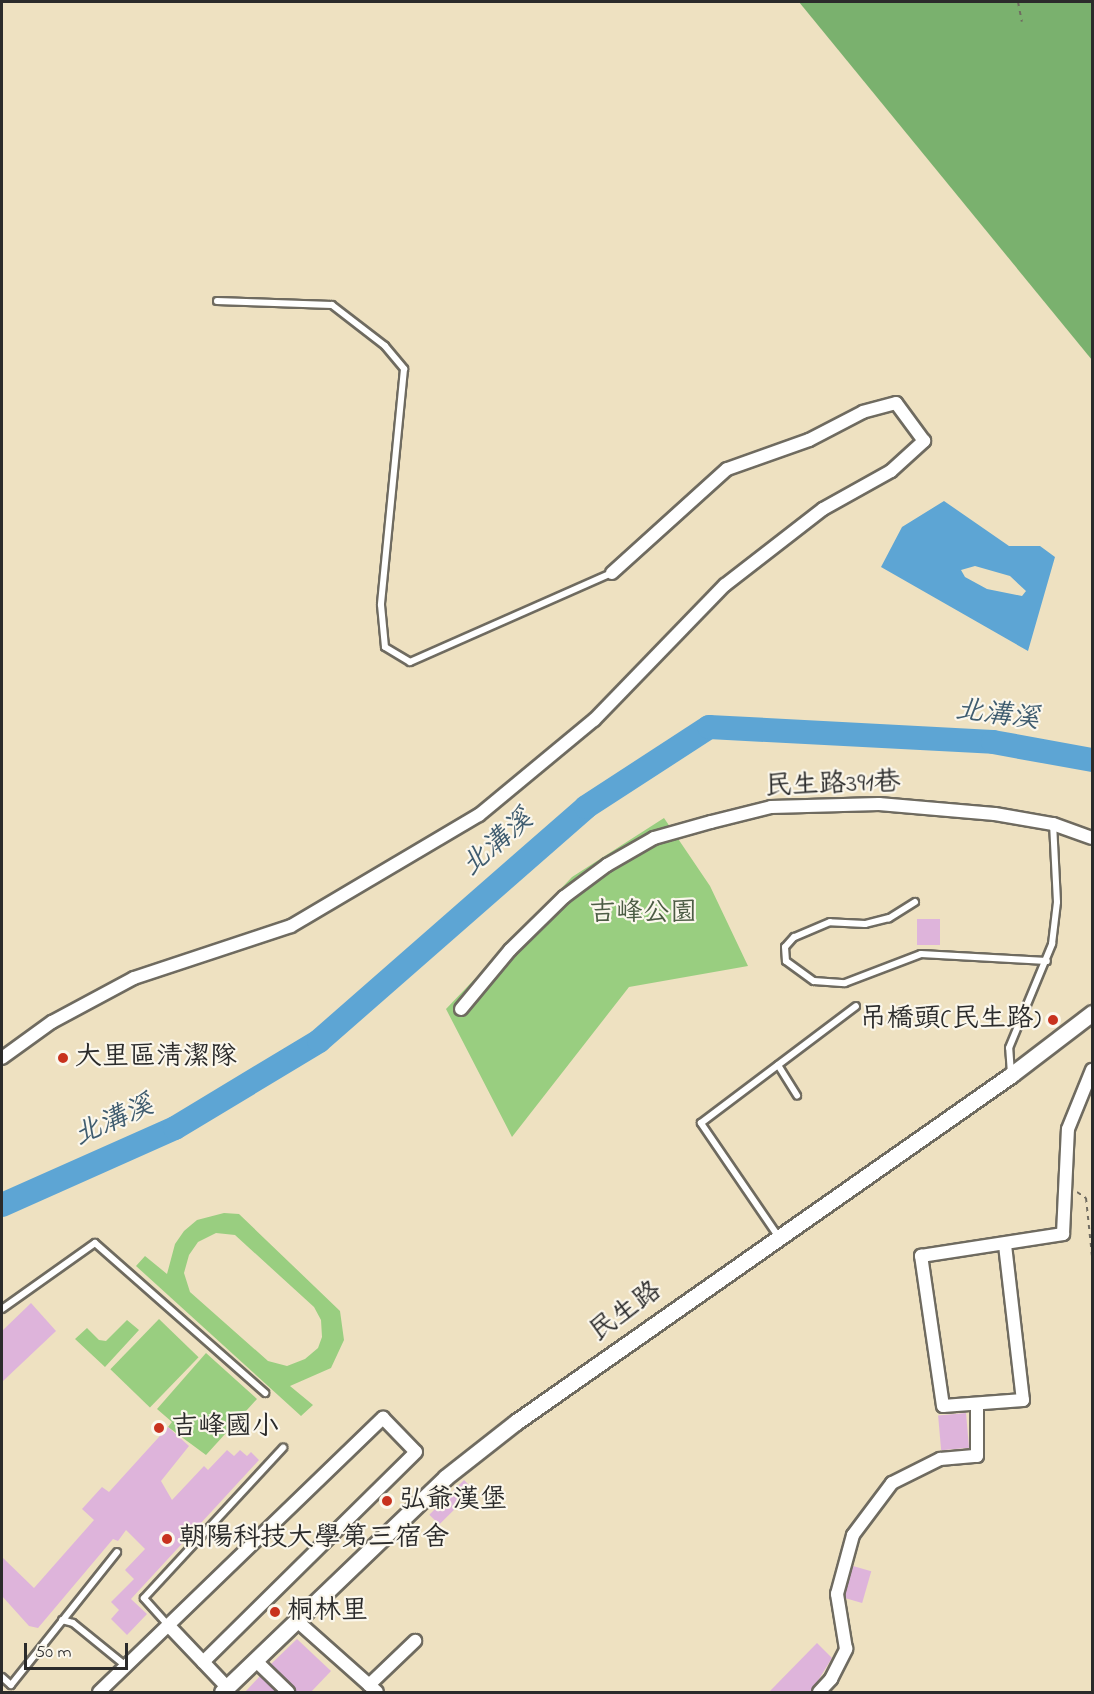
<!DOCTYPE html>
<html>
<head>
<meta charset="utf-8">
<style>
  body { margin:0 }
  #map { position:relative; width:1094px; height:1694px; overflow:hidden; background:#eee1c1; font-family:"Indie Flower","LXGW WenKai TC",sans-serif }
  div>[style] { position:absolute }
  .green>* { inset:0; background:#99ce80; transform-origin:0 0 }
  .forest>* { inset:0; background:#7ab16e }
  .water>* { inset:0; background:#5da5d4 }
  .river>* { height:24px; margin:-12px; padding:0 12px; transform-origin:12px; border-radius:12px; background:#5da5d4 }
  .building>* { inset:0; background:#deb4db; transform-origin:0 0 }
  .path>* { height:2px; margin-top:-1px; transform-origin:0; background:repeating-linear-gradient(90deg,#6f6b60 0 4.5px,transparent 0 9px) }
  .roads { filter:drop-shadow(2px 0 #6f6b60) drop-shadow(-2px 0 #6f6b60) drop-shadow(0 2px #6f6b60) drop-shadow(0 -2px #6f6b60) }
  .service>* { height:6px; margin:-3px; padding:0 3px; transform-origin:3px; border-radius:3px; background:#fff }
  .minor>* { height:12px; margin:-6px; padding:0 6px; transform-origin:6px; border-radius:6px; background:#fff }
  .tertiary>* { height:15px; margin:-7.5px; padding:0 7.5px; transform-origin:7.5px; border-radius:7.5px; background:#fff }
  .dots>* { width:16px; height:16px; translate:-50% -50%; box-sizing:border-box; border:3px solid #fbf7ec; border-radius:50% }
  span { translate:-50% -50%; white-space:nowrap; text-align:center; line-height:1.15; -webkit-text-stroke:4.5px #fbf7ec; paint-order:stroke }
  .street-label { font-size:27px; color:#2b2b2b }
  .park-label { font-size:27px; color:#4c5c44 }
  .poi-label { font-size:27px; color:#2b2b2b }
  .right { translate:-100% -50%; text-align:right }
  .left { translate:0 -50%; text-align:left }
  .water-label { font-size:28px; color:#3f5c6f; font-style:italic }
  .frame { position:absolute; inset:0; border:3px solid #2b2b2b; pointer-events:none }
  .scale { position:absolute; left:24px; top:1643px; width:104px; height:27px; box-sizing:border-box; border:3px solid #2b2b2b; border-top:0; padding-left:8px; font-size:18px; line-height:21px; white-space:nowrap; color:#2b2b2b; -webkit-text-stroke:4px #fbf7ec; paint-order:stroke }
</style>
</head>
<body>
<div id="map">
  <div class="green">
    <i style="clip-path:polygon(664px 818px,710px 886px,748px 966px,629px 987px,512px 1137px,446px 1009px,572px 877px)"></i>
    <i style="clip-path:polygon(evenodd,224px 1213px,239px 1214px,340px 1311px,344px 1340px,331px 1368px,290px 1386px,313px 1405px,301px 1416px,136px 1266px,145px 1256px,167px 1274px,175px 1244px,184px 1231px,197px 1220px,224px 1213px,216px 1233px,235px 1235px,314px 1307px,321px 1320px,322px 1337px,318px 1348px,305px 1359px,287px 1366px,268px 1361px,190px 1292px,184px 1273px,189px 1255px,198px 1242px,216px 1233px)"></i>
    <i style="left:159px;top:1319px;width:55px;height:70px;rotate:44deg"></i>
    <i style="clip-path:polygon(127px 1320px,139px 1330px,105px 1367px,75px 1339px,87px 1328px,99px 1340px,106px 1341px)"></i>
    <i style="clip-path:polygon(206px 1353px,257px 1399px,206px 1455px,168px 1427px,172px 1422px,157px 1409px)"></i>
  </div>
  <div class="forest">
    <i style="clip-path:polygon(799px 2px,1092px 2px,1092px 360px)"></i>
  </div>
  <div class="water">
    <i style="clip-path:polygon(evenodd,944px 501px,1009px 546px,1040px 546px,1055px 557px,1028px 651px,881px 567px,902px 527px,944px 501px,975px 566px,1010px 576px,1026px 591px,1022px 596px,987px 589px,965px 577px,961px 570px,975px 566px)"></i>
  </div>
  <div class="river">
    <i style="left:2px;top:1205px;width:189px;rotate:-24deg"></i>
    <i style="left:175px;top:1128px;width:168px;rotate:-31.1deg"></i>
    <i style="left:319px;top:1041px;width:355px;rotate:-41.2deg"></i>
    <i style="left:586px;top:807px;width:147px;rotate:-33deg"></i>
    <i style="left:709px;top:727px;width:284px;rotate:3deg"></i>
    <i style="left:993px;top:742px;width:101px;rotate:10.3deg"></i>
  </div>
  <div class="building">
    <i style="left:940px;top:919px;width:26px;height:23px;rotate:90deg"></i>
    <i style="clip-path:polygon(31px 1303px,56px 1331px,2px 1382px,2px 1331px)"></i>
    <i style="left:966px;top:1413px;width:35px;height:28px;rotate:85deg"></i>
    <i style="clip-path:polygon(168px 1427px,189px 1446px,161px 1481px,172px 1500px,204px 1466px,208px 1470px,227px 1450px,234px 1456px,240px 1450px,247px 1456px,251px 1452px,259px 1460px,131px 1599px,147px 1614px,127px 1635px,111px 1619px,119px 1610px,111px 1602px,134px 1579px,125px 1570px,145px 1549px,126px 1530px,118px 1541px,113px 1539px,38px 1628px,29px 1626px,2px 1596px,2px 1557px,34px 1588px,94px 1520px,82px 1509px,102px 1487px,109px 1492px)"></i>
    <i style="left:464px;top:1480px;width:14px;height:49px;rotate:45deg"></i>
    <i style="left:853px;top:1566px;width:19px;height:33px;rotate:16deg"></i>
    <i style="clip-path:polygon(297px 1639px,331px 1671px,311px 1692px,296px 1692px,271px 1664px)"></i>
    <i style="clip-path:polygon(817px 1643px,832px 1658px,811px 1692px,769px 1692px)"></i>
    <i style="clip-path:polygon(260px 1676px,277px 1692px,245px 1692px)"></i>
  </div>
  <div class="path">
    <i style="left:1018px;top:2px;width:20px;rotate:79deg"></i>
    <i style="left:1077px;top:1192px;width:11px;rotate:34deg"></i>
    <i style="left:1086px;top:1198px;width:58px;rotate:84.1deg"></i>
  </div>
  <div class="roads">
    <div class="service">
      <i style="left:217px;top:301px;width:115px;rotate:2deg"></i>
      <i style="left:332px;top:305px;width:67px;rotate:37.7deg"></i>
      <i style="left:385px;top:346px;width:30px;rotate:50deg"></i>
      <i style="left:404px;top:369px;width:237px;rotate:95.6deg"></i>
      <i style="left:381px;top:605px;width:42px;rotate:84.6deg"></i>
      <i style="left:385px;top:647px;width:29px;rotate:31deg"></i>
      <i style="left:410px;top:662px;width:221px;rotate:-23.8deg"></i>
      <i style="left:915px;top:902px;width:31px;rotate:148deg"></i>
      <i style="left:889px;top:918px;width:25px;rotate:166deg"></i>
      <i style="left:865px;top:924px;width:35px;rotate:-177deg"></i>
      <i style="left:830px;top:922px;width:39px;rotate:157deg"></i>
      <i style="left:794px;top:937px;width:13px;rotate:132deg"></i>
      <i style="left:785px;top:947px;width:14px;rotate:86deg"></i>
      <i style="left:786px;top:961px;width:34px;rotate:36deg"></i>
      <i style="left:814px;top:981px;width:31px;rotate:4deg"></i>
      <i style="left:845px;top:983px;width:81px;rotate:-20.9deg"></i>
      <i style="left:921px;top:954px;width:126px;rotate:3.2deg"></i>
      <i style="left:778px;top:1065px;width:36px;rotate:58deg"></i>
      <i style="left:1011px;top:1074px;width:26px;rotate:-94deg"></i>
      <i style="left:1009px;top:1048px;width:113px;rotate:-67.5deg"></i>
      <i style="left:1052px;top:944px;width:42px;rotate:-83.2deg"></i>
      <i style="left:1057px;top:902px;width:78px;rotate:-92.9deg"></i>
      <i style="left:778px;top:1236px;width:137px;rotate:-124.3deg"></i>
      <i style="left:701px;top:1123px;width:194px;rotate:-37deg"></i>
      <i style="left:2px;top:1309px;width:114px;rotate:-35.4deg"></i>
      <i style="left:95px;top:1243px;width:227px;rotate:41.4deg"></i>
      <i style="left:62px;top:1620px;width:11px;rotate:15deg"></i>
      <i style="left:73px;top:1623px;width:68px;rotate:39.1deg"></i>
      <i style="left:168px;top:1625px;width:36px;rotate:-132deg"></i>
      <i style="left:144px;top:1598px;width:205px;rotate:-47.2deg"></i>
      <i style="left:2px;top:1677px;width:12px;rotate:42deg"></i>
      <i style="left:11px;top:1685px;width:170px;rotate:-51.4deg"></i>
    </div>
    <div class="minor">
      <i style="left:461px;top:1009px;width:77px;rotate:-50.3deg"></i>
      <i style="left:510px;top:950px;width:76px;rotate:-44.5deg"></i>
      <i style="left:564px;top:897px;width:54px;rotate:-36.7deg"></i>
      <i style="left:607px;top:865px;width:54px;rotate:-29.9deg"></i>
      <i style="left:654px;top:838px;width:59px;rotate:-15.7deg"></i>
      <i style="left:711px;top:822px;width:62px;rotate:-14deg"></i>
      <i style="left:771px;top:807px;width:108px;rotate:-1.6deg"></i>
      <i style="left:879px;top:804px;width:116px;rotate:4.9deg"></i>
      <i style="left:995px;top:814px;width:59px;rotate:9.8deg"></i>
      <i style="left:1053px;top:824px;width:41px;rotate:19.7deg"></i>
      <i style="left:2px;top:1058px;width:62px;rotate:-35.8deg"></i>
      <i style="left:52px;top:1022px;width:93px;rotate:-28.2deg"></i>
      <i style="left:134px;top:978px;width:165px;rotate:-18.3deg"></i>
      <i style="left:291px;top:926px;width:218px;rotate:-30.6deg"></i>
      <i style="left:479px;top:815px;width:149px;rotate:-39.6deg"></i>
      <i style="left:594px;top:720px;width:188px;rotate:-45.9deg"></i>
      <i style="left:725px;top:585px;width:124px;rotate:-37.8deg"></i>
      <i style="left:823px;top:509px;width:78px;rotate:-29.2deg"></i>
      <i style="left:891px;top:471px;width:45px;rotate:-42.3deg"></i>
      <i style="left:924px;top:441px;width:47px;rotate:-126.4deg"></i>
      <i style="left:896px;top:403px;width:34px;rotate:165deg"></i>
      <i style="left:863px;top:412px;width:61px;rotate:152.6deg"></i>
      <i style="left:809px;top:440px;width:87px;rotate:160.5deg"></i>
      <i style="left:727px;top:469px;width:155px;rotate:137.9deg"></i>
      <i style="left:1005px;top:1245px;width:156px;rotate:83.4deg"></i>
      <i style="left:1023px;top:1400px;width:80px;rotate:175.7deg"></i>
      <i style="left:943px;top:1406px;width:152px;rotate:-98.3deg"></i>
      <i style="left:921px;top:1256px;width:144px;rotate:-8.8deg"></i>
      <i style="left:1063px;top:1234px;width:105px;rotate:-87.3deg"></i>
      <i style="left:1068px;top:1129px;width:64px;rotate:-67.9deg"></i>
      <i style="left:296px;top:1620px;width:108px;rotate:41.6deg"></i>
      <i style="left:168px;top:1625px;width:86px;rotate:46.4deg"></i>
      <i style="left:256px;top:1661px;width:45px;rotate:44.1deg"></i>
      <i style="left:369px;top:1685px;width:64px;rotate:-43.7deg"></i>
      <i style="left:99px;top:1692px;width:395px;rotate:-44deg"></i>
      <i style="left:383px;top:1418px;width:47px;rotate:45.9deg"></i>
      <i style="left:416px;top:1452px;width:299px;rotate:135.4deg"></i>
      <i style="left:819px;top:1692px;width:18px;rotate:-47deg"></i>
      <i style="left:831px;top:1679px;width:34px;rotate:-63deg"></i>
      <i style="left:846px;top:1649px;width:56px;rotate:-99.3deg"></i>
      <i style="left:837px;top:1594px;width:61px;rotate:-74.8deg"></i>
      <i style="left:853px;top:1535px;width:65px;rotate:-53.1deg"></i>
      <i style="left:892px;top:1483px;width:54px;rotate:-26.6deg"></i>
      <i style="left:940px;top:1459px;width:37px;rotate:-5deg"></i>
      <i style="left:977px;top:1456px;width:52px;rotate:-90deg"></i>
    </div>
    <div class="tertiary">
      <i style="left:222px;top:1692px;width:310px;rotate:-43.8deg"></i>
      <i style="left:446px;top:1477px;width:89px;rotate:-38.2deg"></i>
      <i style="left:516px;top:1422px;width:605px;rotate:-35.03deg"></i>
      <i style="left:1011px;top:1075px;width:102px;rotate:-37.4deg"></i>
    </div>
  </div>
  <div class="dots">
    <i style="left:1053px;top:1020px;background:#c8321e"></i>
    <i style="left:63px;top:1058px;background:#c8321e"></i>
    <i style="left:159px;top:1428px;background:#c8321e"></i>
    <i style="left:387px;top:1501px;background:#c8321e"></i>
    <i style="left:167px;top:1539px;background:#c8321e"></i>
    <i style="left:275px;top:1612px;background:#c8321e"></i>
  </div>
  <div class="street-label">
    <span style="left:833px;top:785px;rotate:-2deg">民生路391巷</span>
    <span style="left:626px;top:1312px;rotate:-36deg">民生路</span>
  </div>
  <div class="park-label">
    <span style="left:643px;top:914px">吉峰公園</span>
  </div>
  <div class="poi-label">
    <span class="right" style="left:1041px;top:1020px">吊橋頭(民生路)</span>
    <span class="left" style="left:75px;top:1058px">大里區清潔隊</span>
    <span class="left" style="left:171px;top:1428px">吉峰國小</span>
    <span class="left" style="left:399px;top:1501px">弘爺漢堡</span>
    <span class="left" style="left:179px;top:1539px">朝陽科技大學第三宿舍</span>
    <span class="left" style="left:287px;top:1612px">桐林里</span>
  </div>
  <div class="water-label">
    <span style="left:997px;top:716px;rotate:7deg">北溝溪</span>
    <span style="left:498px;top:844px;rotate:-41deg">北溝溪</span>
    <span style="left:114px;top:1122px;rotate:-24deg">北溝溪</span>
  </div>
  <div class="frame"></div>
  <div class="scale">50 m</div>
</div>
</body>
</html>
